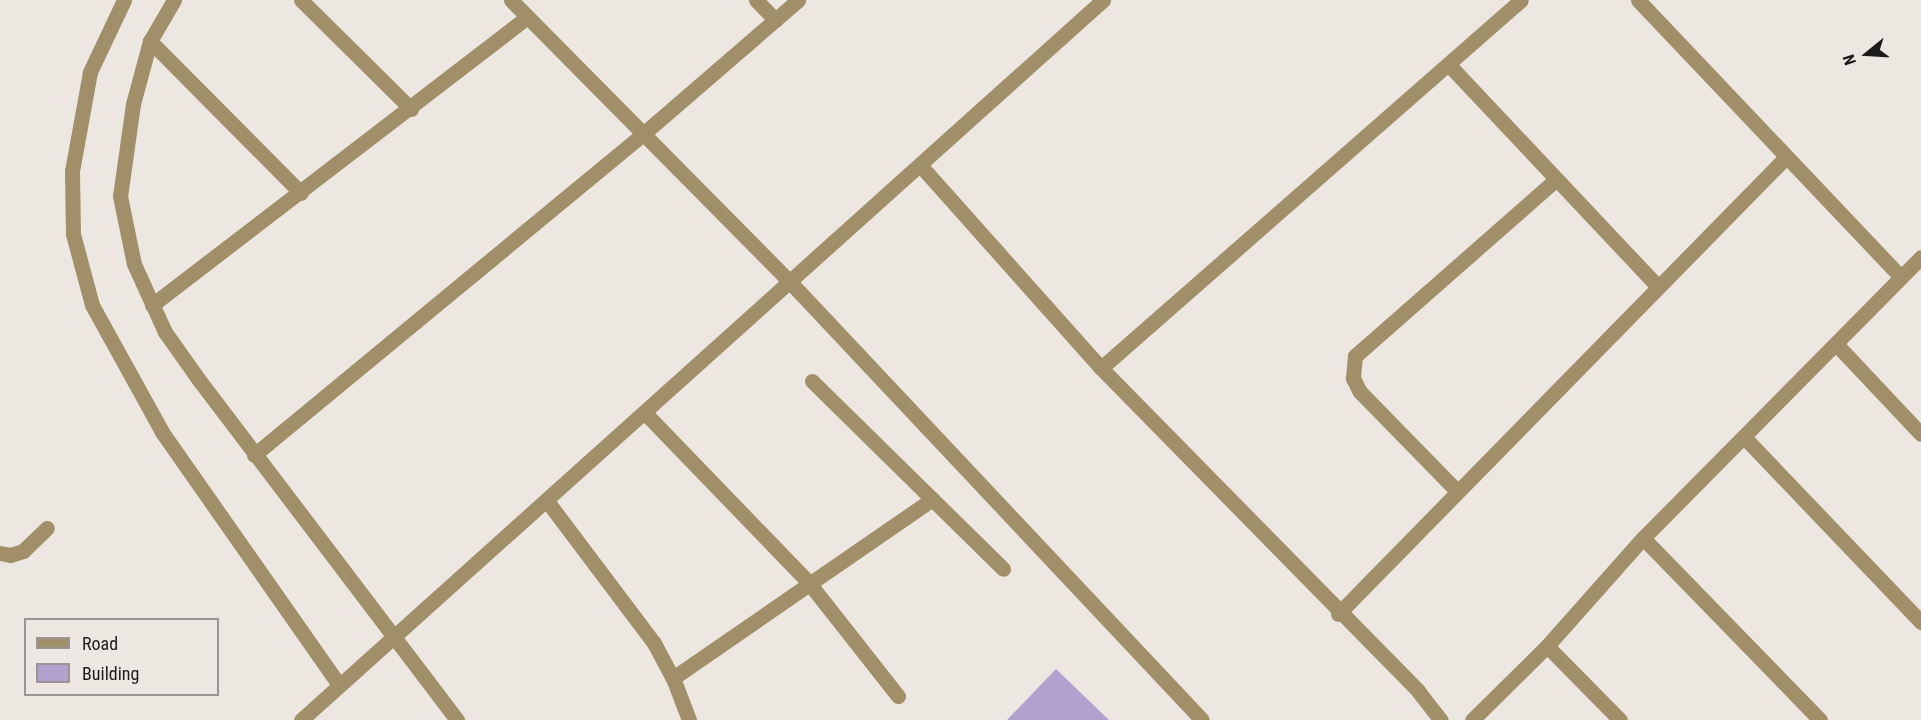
<!DOCTYPE html>
<html>
<head>
<meta charset="utf-8">
<style>
  body { margin:0 }
  #map { position:relative; width:1921px; height:720px; overflow:hidden; background:#ede7e2; font-family:"Roboto Condensed",sans-serif }
  div>[style] { position:absolute }
  .building>* { inset:0; background:#b2a1cf }
  .lane>* { height:15px; margin:-7.5px; padding:0 7.5px; transform-origin:7.5px; border-radius:7.5px; background:#a18f69 }
  .street>* { height:15px; margin:-7.5px; padding:0 7.5px; transform-origin:7.5px; border-radius:7.5px; background:#a18f69 }
  span { translate:-50% -50%; white-space:nowrap; text-align:center; line-height:1.15; -webkit-text-stroke:4.5px #ede7e2; paint-order:stroke }
  .legend { position:absolute; left:24px; top:618px; width:195px; height:78px; box-sizing:border-box; background:#ede7e2; border:2px solid #9a9592; margin:0; padding:8px 10px; list-style:none; font-size:18px; color:#1d1b19 }
  .legend li { display:flex; align-items:center; gap:12px; height:30px }
  .legend b { width:30px; border:2px solid #9a9592 }
  .north { position:absolute; left:1837px; top:24px; width:60px; height:60px; -webkit-text-stroke:4px #ede7e2; paint-order:stroke; rotate:252deg; font-size:16px; font-weight:700; line-height:24px; text-align:center; color:#1d1b19 }
  .north::after { content:''; display:block; margin:auto; width:21px; height:27px; background:#1d1b19; clip-path:polygon(50% 0,100% 100%,50% 72%,0 100%) }
</style>
</head>
<body>
<div id="map">
  <div class="building">
    <i style="clip-path:polygon(1056px 669px,1109px 720px,1007px 720px)"></i>
  </div>
  <div class="lane">
    <i style="left:812px;top:381px;width:268px;rotate:44.5deg"></i>
    <i style="left:645px;top:413px;width:236px;rotate:46deg"></i>
    <i style="left:809px;top:583px;width:144px;rotate:51.8deg"></i>
    <i style="left:547px;top:501px;width:178px;rotate:53deg"></i>
    <i style="left:654px;top:643px;width:40px;rotate:62deg"></i>
    <i style="left:673px;top:678px;width:45px;rotate:69.1deg"></i>
    <i style="left:0;top:553px;width:10px;rotate:11deg"></i>
    <i style="left:10px;top:555px;width:14px;rotate:-17deg"></i>
    <i style="left:23px;top:551px;width:33px;rotate:-44deg"></i>
    <i style="left:673px;top:678px;width:315px;rotate:-34.6deg"></i>
  </div>
  <div class="street">
    <i style="left:124px;top:0;width:80px;rotate:115.3deg"></i>
    <i style="left:90px;top:72px;width:101px;rotate:100.3deg"></i>
    <i style="left:72px;top:171px;width:63px;rotate:89.1deg"></i>
    <i style="left:73px;top:234px;width:73px;rotate:75deg"></i>
    <i style="left:92px;top:305px;width:145px;rotate:61.1deg"></i>
    <i style="left:162px;top:432px;width:309px;rotate:55deg"></i>
    <i style="left:174px;top:0;width:48px;rotate:120.3deg"></i>
    <i style="left:150px;top:41px;width:65px;rotate:105.1deg"></i>
    <i style="left:133px;top:104px;width:93px;rotate:98deg"></i>
    <i style="left:120px;top:196px;width:69px;rotate:78.4deg"></i>
    <i style="left:134px;top:264px;width:75px;rotate:65.5deg"></i>
    <i style="left:165px;top:332px;width:59px;rotate:54.7deg"></i>
    <i style="left:199px;top:380px;width:427px;rotate:52.8deg"></i>
    <i style="left:301px;top:0;width:155px;rotate:44.7deg"></i>
    <i style="left:511px;top:0;width:397px;rotate:45.3deg"></i>
    <i style="left:790px;top:282px;width:601px;rotate:46.75deg"></i>
    <i style="left:756px;top:0;width:28px;rotate:46deg"></i>
    <i style="left:1638px;top:0;width:381px;rotate:46.5deg"></i>
    <i style="left:150px;top:41px;width:214px;rotate:45.2deg"></i>
    <i style="left:1450px;top:66px;width:303px;rotate:46.7deg"></i>
    <i style="left:920px;top:165px;width:272px;rotate:48.3deg"></i>
    <i style="left:1101px;top:368px;width:453px;rotate:45.5deg"></i>
    <i style="left:1418px;top:691px;width:37px;rotate:52deg"></i>
    <i style="left:152px;top:305px;width:473px;rotate:-37.5deg"></i>
    <i style="left:1837px;top:345px;width:122px;rotate:46.7deg"></i>
    <i style="left:1101px;top:368px;width:558px;rotate:-41.22deg"></i>
    <i style="left:1745px;top:438px;width:255px;rotate:46.3deg"></i>
    <i style="left:254px;top:455px;width:504px;rotate:-39.53deg"></i>
    <i style="left:643px;top:134px;width:205px;rotate:-40.8deg"></i>
    <i style="left:1456px;top:490px;width:137px;rotate:-134.4deg"></i>
    <i style="left:1360px;top:392px;width:16px;rotate:-117deg"></i>
    <i style="left:1353px;top:378px;width:22px;rotate:-85deg"></i>
    <i style="left:1355px;top:356px;width:266px;rotate:-41.3deg"></i>
    <i style="left:1643px;top:538px;width:254px;rotate:45.8deg"></i>
    <i style="left:1338px;top:614px;width:639px;rotate:-45.57deg"></i>
    <i style="left:1547px;top:646px;width:104px;rotate:45.4deg"></i>
    <i style="left:301px;top:720px;width:1078px;rotate:-41.92deg"></i>
    <i style="left:1472px;top:720px;width:105px;rotate:-44.6deg"></i>
    <i style="left:1547px;top:646px;width:144px;rotate:-48.4deg"></i>
    <i style="left:1643px;top:538px;width:395px;rotate:-45.3deg"></i>
  </div>
  <ul class="legend">
  <li><b style="height:8px;background:#a18f69"></b>Road</li>
  <li><b style="height:16px;background:#b2a1cf"></b>Building</li>
  </ul>
  <div class="north">N</div>
</div>
</body>
</html>
